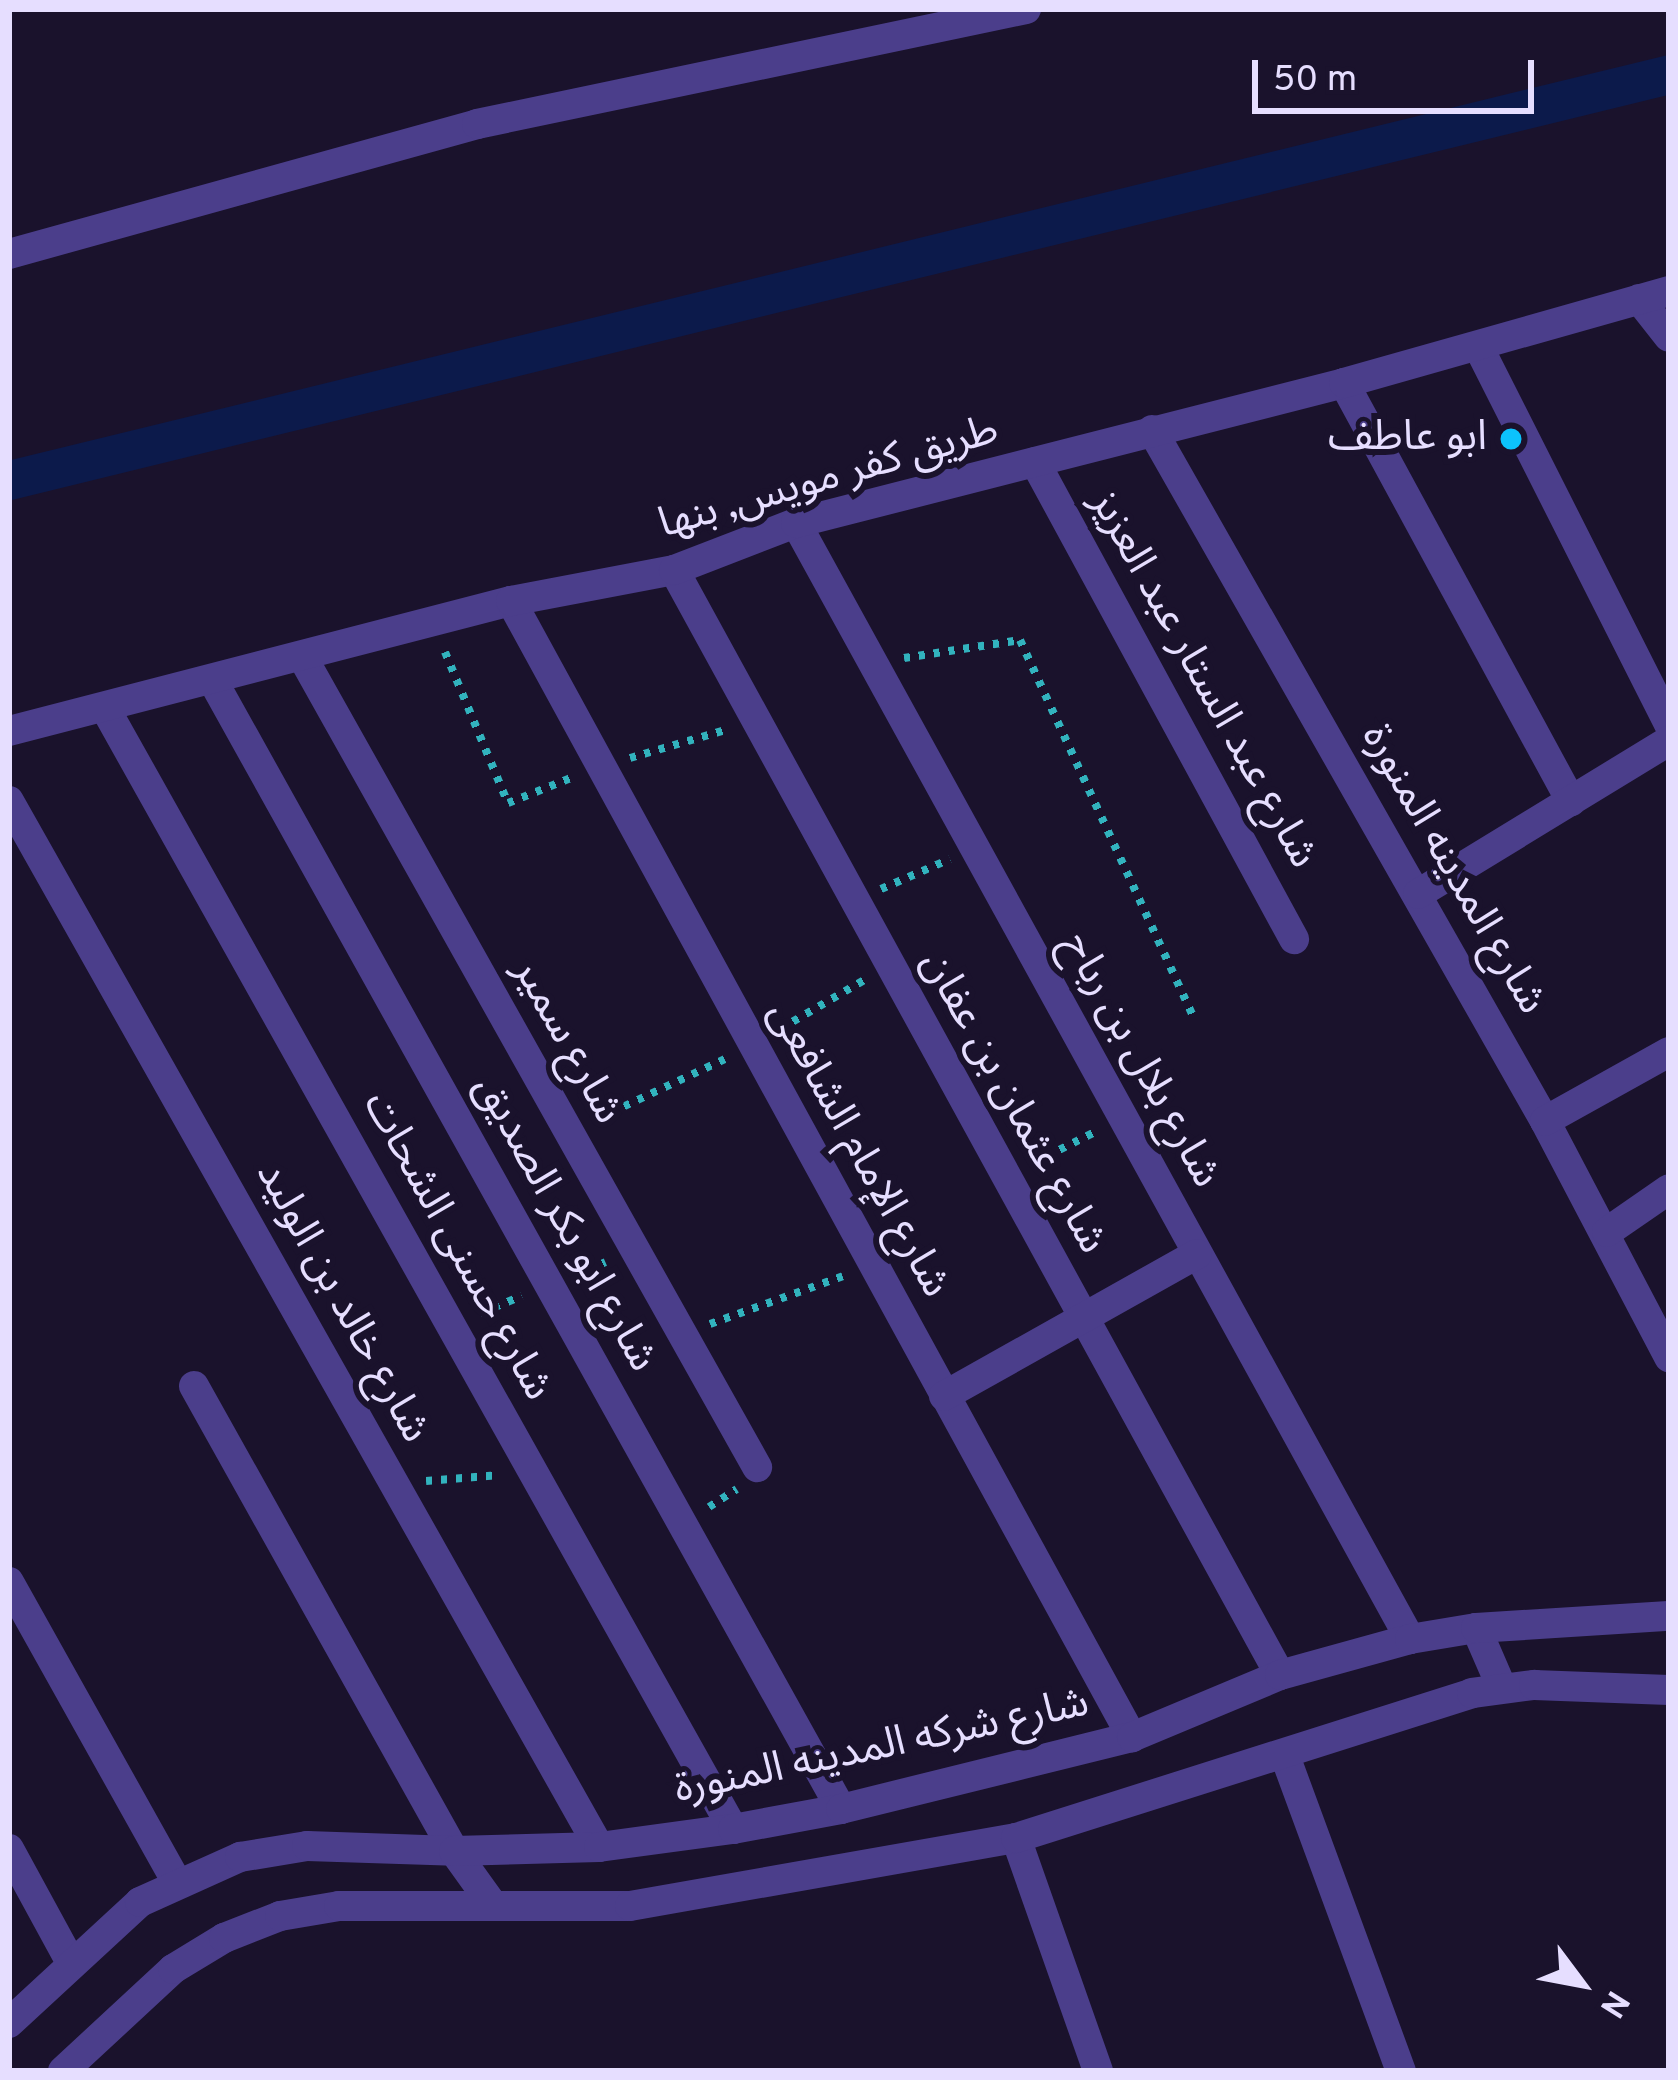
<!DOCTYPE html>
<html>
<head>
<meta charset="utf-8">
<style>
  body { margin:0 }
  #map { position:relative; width:1678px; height:2080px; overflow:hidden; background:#1a122c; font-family:Overpass,"Noto Sans Arabic",sans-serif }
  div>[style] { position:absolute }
  .canal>* { height:39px; margin:-19.5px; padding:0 19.5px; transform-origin:19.5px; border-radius:19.5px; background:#0c1a4b }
  .path>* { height:8px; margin-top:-4px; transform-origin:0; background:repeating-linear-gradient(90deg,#32b3be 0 6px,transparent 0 15px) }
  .minor>* { height:30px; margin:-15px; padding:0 15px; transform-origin:15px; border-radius:15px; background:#4b3e8b }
  .dots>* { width:33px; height:33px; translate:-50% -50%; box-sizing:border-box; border:6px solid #1a122c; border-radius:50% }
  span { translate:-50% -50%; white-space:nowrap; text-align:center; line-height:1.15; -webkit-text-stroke:12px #1a122c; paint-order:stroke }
  .poi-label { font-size:42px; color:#e6deff }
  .right { translate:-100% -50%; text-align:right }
  .street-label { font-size:42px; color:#e6deff }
  .frame { position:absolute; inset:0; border:12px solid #e6deff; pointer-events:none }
  .north { position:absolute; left:1522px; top:1924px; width:120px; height:120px; -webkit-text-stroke:9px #1a122c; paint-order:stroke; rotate:122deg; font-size:33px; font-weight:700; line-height:48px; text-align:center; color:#e6deff }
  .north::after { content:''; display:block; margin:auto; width:42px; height:54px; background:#e6deff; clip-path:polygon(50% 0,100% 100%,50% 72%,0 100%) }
  .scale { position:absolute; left:1252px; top:60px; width:282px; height:54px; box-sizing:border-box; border:6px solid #e6deff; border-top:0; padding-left:15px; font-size:36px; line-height:42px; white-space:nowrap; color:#e6deff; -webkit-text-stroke:9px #1a122c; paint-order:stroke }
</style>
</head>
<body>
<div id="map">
  <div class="canal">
    <i style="left:9px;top:480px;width:1709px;rotate:-13.74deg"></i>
  </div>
  <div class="path">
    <i style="left:445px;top:652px;width:164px;rotate:67.4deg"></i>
    <i style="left:508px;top:803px;width:73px;rotate:-21.7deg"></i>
    <i style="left:904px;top:658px;width:117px;rotate:-8.8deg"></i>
    <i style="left:1020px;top:640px;width:416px;rotate:65.3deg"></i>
    <i style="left:630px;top:758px;width:99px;rotate:-16.4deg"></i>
    <i style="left:881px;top:889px;width:75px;rotate:-23.5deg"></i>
    <i style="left:780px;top:1029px;width:99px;rotate:-30.2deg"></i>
    <i style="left:597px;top:1119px;width:141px;rotate:-25.1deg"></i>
    <i style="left:1033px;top:1163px;width:69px;rotate:-26.6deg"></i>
    <i style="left:575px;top:1275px;width:33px;rotate:-23deg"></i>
    <i style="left:480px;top:1313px;width:45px;rotate:-22deg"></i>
    <i style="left:710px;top:1324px;width:141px;rotate:-19.8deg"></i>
    <i style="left:426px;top:1481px;width:74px;rotate:-4.6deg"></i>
    <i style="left:709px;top:1507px;width:33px;rotate:-33deg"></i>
  </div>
  <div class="minor">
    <i style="left:9px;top:254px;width:486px;rotate:-15.5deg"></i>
    <i style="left:477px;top:124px;width:561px;rotate:-11.83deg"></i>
    <i style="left:1639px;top:299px;width:48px;rotate:51.7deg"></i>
    <i style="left:1478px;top:346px;width:424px;rotate:63.2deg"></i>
    <i style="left:1344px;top:383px;width:476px;rotate:61.5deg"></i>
    <i style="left:1152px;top:430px;width:795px;rotate:60.37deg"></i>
    <i style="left:1545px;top:1121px;width:267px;rotate:62.3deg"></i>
    <i style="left:1035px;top:462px;width:543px;rotate:61.5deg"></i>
    <i style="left:796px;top:523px;width:1274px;rotate:61.18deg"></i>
    <i style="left:674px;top:570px;width:1260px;rotate:61.26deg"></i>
    <i style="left:511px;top:601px;width:1295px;rotate:61.34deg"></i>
    <i style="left:303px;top:658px;width:928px;rotate:60.7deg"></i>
    <i style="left:213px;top:681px;width:1291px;rotate:60.89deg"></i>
    <i style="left:105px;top:708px;width:1285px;rotate:60.74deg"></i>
    <i style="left:9px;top:731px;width:519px;rotate:-14.52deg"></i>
    <i style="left:511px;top:601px;width:166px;rotate:-10.8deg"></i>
    <i style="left:674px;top:570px;width:131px;rotate:-21.1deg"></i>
    <i style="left:796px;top:523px;width:566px;rotate:-14.33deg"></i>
    <i style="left:1344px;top:383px;width:338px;rotate:-15.8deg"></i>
    <i style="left:9px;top:801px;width:1201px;rotate:60.57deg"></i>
    <i style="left:1418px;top:894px;width:294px;rotate:-31.4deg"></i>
    <i style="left:1545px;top:1121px;width:142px;rotate:-29.1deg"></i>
    <i style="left:1607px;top:1232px;width:75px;rotate:-34.7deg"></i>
    <i style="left:194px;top:1386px;width:533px;rotate:60.79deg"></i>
    <i style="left:454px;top:1851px;width:65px;rotate:54.4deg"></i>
    <i style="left:944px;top:1396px;width:290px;rotate:-29.3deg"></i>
    <i style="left:9px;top:1582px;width:342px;rotate:60.8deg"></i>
    <i style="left:1476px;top:1628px;width:65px;rotate:66.6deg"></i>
    <i style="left:1285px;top:1756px;width:336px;rotate:69.8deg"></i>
    <i style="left:1016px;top:1838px;width:247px;rotate:70.6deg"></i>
    <i style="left:9px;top:1849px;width:128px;rotate:61.4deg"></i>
    <i style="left:9px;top:2023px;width:178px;rotate:-42.7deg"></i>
    <i style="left:140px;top:1902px;width:110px;rotate:-24.2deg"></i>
    <i style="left:240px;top:1857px;width:68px;rotate:-9.3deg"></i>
    <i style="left:307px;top:1846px;width:147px;rotate:1.9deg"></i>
    <i style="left:454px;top:1851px;width:145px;rotate:-1.6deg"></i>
    <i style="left:599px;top:1847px;width:135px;rotate:-7.7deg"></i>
    <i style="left:733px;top:1829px;width:110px;rotate:-10.5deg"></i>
    <i style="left:841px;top:1809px;width:300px;rotate:-13.9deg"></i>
    <i style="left:1132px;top:1737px;width:160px;rotate:-22.7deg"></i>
    <i style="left:1280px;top:1675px;width:135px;rotate:-15.5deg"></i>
    <i style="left:1410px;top:1639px;width:67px;rotate:-9.5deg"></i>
    <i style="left:1476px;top:1628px;width:193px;rotate:-3.6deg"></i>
    <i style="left:63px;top:2071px;width:150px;rotate:-42.8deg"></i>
    <i style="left:173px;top:1969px;width:60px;rotate:-31.3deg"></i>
    <i style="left:224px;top:1938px;width:60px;rotate:-21.4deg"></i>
    <i style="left:280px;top:1916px;width:60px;rotate:-9.6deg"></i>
    <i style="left:339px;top:1906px;width:291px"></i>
    <i style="left:630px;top:1906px;width:392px;rotate:-10deg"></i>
    <i style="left:1016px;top:1838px;width:478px;rotate:-17.6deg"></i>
    <i style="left:1472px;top:1693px;width:63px;rotate:-7.4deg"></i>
    <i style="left:1534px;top:1685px;width:135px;rotate:2.1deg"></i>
  </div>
  <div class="dots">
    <i style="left:1511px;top:439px;background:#0cc3fc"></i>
  </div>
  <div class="poi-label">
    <span class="right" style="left:1487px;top:439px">ابو عاطف</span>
  </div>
  <div class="street-label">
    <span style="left:829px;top:479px;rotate:-16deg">طريق كفر مويس, بنها</span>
    <span style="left:1202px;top:680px;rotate:61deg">شارع عبد الستار عبد العزيز</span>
    <span style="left:1452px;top:870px;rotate:60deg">شارع المدينه المنورة</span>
    <span style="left:566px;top:1042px;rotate:61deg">شارع سمير</span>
    <span style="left:1139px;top:1061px;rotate:61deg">شارع بلال بن رباح</span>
    <span style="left:1012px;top:1103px;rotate:61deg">شارع عثمان بن عفان</span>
    <span style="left:857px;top:1150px;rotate:61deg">شارع الإمام الشافعى</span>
    <span style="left:564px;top:1224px;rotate:61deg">شارع ابو بكر الصديق</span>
    <span style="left:456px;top:1247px;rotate:61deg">شارع حسنى الشحات</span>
    <span style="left:341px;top:1303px;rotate:61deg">شارع خالد بن الوليد</span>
    <span style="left:882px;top:1748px;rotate:-12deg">شارع شركه المدينه المنورة</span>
  </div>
  <div class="frame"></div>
  <div class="north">N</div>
  <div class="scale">50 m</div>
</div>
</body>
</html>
